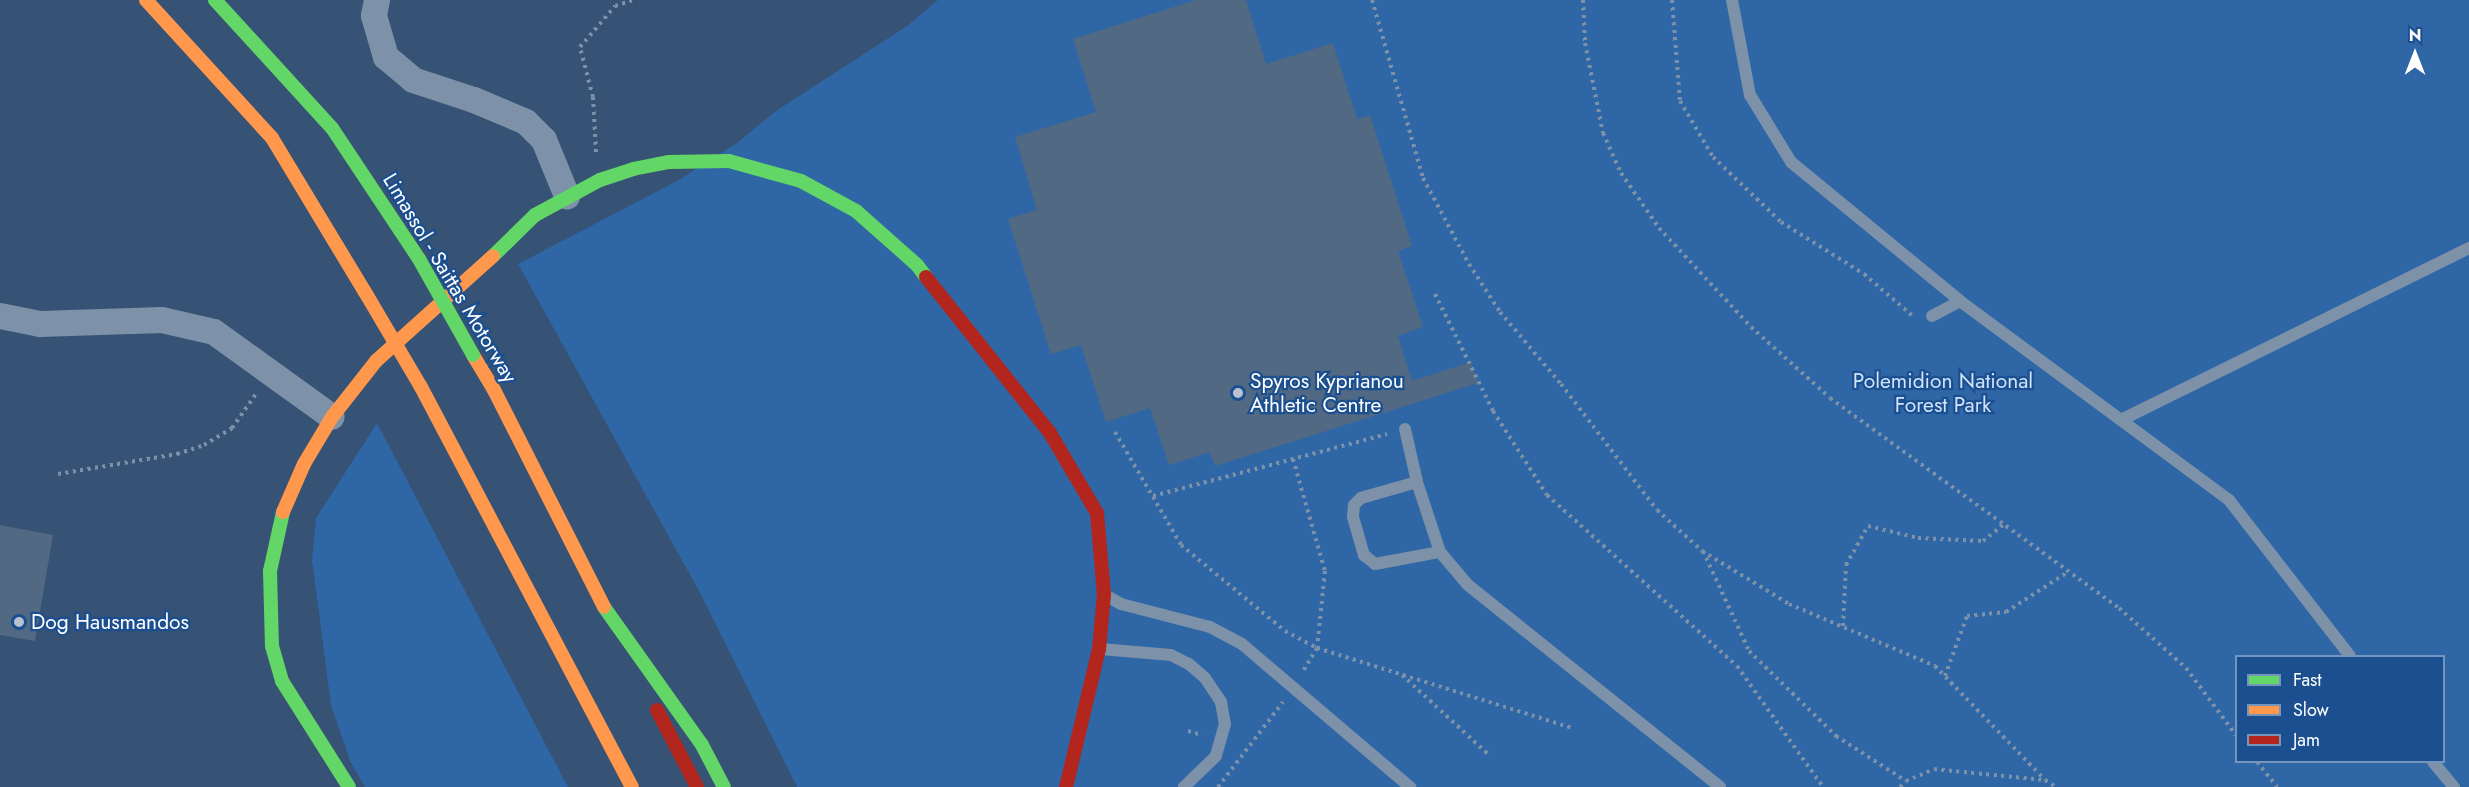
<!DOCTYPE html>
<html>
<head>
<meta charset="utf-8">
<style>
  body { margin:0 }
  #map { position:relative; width:2469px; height:787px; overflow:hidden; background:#365274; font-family:Jost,sans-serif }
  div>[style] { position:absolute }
  .green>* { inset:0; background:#2f66a5 }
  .building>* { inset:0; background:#526984 }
  .path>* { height:4px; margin-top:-2px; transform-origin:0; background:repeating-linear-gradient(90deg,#7d92a8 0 3px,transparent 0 7.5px) }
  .lane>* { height:12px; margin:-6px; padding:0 6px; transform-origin:6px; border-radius:6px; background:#7d92a8 }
  .street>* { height:26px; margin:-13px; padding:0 13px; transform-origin:13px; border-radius:13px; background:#7d92a8 }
  .fast>* { height:14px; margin:-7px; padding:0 7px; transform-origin:7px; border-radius:7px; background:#63d668 }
  .slow>* { height:14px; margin:-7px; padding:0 7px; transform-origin:7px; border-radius:7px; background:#ff974d }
  .jam>* { height:14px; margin:-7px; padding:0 7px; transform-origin:7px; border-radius:7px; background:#b3261e }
  .fast-bridge>* { height:14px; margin:-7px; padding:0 7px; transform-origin:7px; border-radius:7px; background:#63d668 }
  .slow-bridge>* { height:14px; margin:-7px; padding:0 7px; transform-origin:7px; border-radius:7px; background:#ff974d }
  .dots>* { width:16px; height:16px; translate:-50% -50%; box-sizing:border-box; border:3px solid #1b4f8f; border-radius:50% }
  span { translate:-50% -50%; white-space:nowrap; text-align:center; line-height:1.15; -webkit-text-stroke:4.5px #1b4f8f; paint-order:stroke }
  .street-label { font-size:21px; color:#fff }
  .poi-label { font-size:21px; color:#fff }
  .left { translate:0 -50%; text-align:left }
  .park-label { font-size:21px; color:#cfe3fa }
  .legend { position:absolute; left:2235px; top:655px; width:210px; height:108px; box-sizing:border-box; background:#1b4f8f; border:2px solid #7695bc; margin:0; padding:8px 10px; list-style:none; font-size:18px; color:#fff }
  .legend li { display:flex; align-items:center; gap:12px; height:30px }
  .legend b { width:30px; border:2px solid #7695bc }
  .north { position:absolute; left:2385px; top:24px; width:60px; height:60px; -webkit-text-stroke:4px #1b4f8f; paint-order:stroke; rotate:0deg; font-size:16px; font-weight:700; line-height:24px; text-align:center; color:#fff }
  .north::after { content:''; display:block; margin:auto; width:21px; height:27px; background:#fff; clip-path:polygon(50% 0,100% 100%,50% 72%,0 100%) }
</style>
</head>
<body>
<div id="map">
  <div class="green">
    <i style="clip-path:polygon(evenodd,938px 0,2469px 0,2469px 787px,797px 787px,699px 591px,518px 264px,677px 181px,737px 143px,776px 111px,907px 26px,938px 0,2236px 656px,2444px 656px,2444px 762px,2236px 762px,2236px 656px)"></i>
    <i style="clip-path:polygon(377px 423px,568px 787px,365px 787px,350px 761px,331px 705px,312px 560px,316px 518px)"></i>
  </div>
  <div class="building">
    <i style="clip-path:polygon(1196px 0,1246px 0,1266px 64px,1333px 43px,1357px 119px,1370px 115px,1412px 246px,1398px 251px,1423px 327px,1398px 336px,1412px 381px,1471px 362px,1478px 383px,1215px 466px,1210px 452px,1169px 465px,1150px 408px,1106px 422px,1081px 345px,1051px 354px,1008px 219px,1037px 210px,1015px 137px,1096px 112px,1073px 39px)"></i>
    <i style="clip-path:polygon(0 525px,53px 535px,35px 641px,0 635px)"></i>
  </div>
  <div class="path">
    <i style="left:1372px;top:0;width:185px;rotate:74deg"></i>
    <i style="left:1423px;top:178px;width:98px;rotate:61.9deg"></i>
    <i style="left:1469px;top:264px;width:57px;rotate:57.1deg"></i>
    <i style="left:1500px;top:312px;width:94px;rotate:49.7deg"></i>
    <i style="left:1561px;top:384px;width:158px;rotate:52.7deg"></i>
    <i style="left:1657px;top:510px;width:61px;rotate:42.3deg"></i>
    <i style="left:1702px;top:551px;width:102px;rotate:31.3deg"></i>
    <i style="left:1789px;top:604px;width:159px;rotate:23deg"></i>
    <i style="left:1935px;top:666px;width:158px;rotate:46deg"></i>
    <i style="left:1583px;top:0;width:43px;rotate:87.3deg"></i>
    <i style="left:1585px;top:43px;width:92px;rotate:78.7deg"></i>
    <i style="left:1603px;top:133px;width:44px;rotate:65.8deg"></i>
    <i style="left:1621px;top:173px;width:67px;rotate:55.4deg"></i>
    <i style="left:1659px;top:228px;width:135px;rotate:47.1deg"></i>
    <i style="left:1751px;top:327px;width:106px;rotate:41.9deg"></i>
    <i style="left:1830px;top:398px;width:357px;rotate:36deg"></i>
    <i style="left:2119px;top:608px;width:90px;rotate:41.8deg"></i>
    <i style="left:2186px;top:668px;width:84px;rotate:53.3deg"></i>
    <i style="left:1672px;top:0;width:101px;rotate:85.5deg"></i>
    <i style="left:1680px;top:101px;width:65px;rotate:59.5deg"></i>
    <i style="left:1713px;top:157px;width:94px;rotate:43.7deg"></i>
    <i style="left:1781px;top:222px;width:98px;rotate:32.1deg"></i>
    <i style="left:1864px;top:274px;width:67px;rotate:40.8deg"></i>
    <i style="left:596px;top:152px;width:55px;rotate:-93.1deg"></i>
    <i style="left:593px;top:97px;width:52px;rotate:-104.6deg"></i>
    <i style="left:580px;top:47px;width:54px;rotate:-49.5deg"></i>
    <i style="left:615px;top:6px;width:19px;rotate:-18deg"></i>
    <i style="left:1435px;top:294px;width:131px;rotate:63.6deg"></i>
    <i style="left:1493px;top:411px;width:100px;rotate:57.3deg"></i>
    <i style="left:1547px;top:495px;width:256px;rotate:42deg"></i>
    <i style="left:1737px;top:666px;width:148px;rotate:54.6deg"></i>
    <i style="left:1115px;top:432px;width:131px;rotate:59.7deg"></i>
    <i style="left:1181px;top:545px;width:135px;rotate:39.6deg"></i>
    <i style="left:1285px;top:631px;width:36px;rotate:28deg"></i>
    <i style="left:1317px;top:648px;width:267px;rotate:17.4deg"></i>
    <i style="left:1293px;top:459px;width:116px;rotate:74.1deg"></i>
    <i style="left:1325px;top:571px;width:77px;rotate:95.9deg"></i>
    <i style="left:1317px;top:648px;width:29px;rotate:121deg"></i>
    <i style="left:58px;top:474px;width:121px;rotate:-9.5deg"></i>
    <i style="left:177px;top:454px;width:28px;rotate:-18deg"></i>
    <i style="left:204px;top:445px;width:33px;rotate:-31deg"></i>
    <i style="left:232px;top:428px;width:42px;rotate:-54.8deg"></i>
    <i style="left:1153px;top:496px;width:242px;rotate:-14.8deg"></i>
    <i style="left:1703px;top:551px;width:110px;rotate:65.3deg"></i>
    <i style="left:1749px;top:651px;width:122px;rotate:44.3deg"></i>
    <i style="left:1836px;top:736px;width:83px;rotate:32.7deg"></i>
    <i style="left:1843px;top:626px;width:61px;rotate:-87.2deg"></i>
    <i style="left:1846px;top:565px;width:45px;rotate:-60.6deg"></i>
    <i style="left:1868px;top:526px;width:51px;rotate:13.5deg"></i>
    <i style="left:1918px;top:538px;width:65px;rotate:2.6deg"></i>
    <i style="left:1983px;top:541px;width:26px;rotate:-39deg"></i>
    <i style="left:1402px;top:675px;width:120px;rotate:42.6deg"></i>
    <i style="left:1945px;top:676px;width:64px;rotate:-69.9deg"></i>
    <i style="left:1967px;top:616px;width:39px;rotate:-6deg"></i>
    <i style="left:2006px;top:612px;width:74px;rotate:-32.8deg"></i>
    <i style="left:1188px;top:731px;width:15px;rotate:16deg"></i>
    <i style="left:2257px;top:762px;width:32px;rotate:51deg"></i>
    <i style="left:1218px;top:787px;width:107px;rotate:-52.6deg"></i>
    <i style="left:1900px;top:787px;width:8px;rotate:-45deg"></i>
    <i style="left:1906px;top:781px;width:30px;rotate:-23deg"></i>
    <i style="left:1934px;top:769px;width:112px;rotate:5.7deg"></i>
    <i style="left:2045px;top:780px;width:13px;rotate:32deg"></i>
  </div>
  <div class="lane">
    <i style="left:1732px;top:0;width:97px;rotate:79.3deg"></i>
    <i style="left:1750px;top:95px;width:79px;rotate:58.5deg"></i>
    <i style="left:1791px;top:162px;width:219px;rotate:39.4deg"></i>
    <i style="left:1932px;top:316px;width:32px;rotate:-28deg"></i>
    <i style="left:1960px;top:301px;width:335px;rotate:36.5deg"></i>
    <i style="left:2229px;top:500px;width:197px;rotate:52.2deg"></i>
    <i style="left:2121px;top:420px;width:388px;rotate:-26.3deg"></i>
    <i style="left:1405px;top:429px;width:54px;rotate:77.2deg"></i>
    <i style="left:1417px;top:482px;width:74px;rotate:71.8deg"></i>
    <i style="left:1440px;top:552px;width:43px;rotate:49.7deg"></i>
    <i style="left:1468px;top:585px;width:323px;rotate:38.7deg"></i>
    <i style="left:1417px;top:482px;width:58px;rotate:164.1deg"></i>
    <i style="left:1361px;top:498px;width:10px;rotate:135deg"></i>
    <i style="left:1354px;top:505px;width:12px;rotate:95deg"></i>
    <i style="left:1353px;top:517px;width:40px;rotate:74deg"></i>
    <i style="left:1364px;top:555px;width:14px;rotate:39deg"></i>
    <i style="left:1375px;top:564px;width:66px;rotate:-10.5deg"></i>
    <i style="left:1107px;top:596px;width:16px;rotate:30deg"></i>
    <i style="left:1121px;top:604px;width:92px;rotate:14.5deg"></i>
    <i style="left:1210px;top:627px;width:36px;rotate:28deg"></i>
    <i style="left:1242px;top:644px;width:221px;rotate:40.4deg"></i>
    <i style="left:1101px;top:649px;width:70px;rotate:4.9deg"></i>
    <i style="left:1171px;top:655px;width:20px;rotate:27deg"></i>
    <i style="left:1189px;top:664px;width:21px;rotate:41deg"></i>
    <i style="left:1205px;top:678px;width:29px;rotate:56deg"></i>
    <i style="left:1221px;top:702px;width:22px;rotate:80deg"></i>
    <i style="left:1225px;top:724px;width:33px;rotate:106deg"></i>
    <i style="left:1216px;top:756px;width:45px;rotate:135.9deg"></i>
    <i style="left:2433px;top:762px;width:33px;rotate:50deg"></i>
  </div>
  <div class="street">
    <i style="left:377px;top:0;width:16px;rotate:101deg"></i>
    <i style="left:374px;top:16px;width:43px;rotate:73.7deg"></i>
    <i style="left:386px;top:57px;width:35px;rotate:40deg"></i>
    <i style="left:413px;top:80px;width:64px;rotate:18.2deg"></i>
    <i style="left:474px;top:100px;width:56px;rotate:22.9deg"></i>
    <i style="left:526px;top:122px;width:25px;rotate:45deg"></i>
    <i style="left:544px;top:140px;width:61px;rotate:67.7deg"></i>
    <i style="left:0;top:316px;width:41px;rotate:11.3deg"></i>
    <i style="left:40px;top:324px;width:122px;rotate:-1.9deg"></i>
    <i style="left:162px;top:320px;width:53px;rotate:13deg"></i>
    <i style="left:214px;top:332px;width:145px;rotate:35.8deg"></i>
  </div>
  <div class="fast">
    <i style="left:215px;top:0;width:173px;rotate:47.6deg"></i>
    <i style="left:332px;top:128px;width:157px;rotate:56.4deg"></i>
    <i style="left:493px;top:256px;width:59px;rotate:-44.3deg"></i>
    <i style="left:535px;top:215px;width:74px;rotate:-28.3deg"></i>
    <i style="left:600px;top:180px;width:35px;rotate:-18deg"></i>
    <i style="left:633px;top:169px;width:37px;rotate:-11deg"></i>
    <i style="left:669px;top:162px;width:60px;rotate:-1deg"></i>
    <i style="left:729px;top:161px;width:75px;rotate:15.5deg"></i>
    <i style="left:801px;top:181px;width:63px;rotate:28.6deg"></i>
    <i style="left:856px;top:211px;width:81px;rotate:41.5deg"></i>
    <i style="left:917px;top:265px;width:15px;rotate:53deg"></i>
    <i style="left:283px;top:512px;width:60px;rotate:102.4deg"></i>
    <i style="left:270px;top:571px;width:75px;rotate:88.5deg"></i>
    <i style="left:272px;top:646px;width:36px;rotate:74deg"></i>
    <i style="left:282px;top:681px;width:125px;rotate:57.7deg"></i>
    <i style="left:604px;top:607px;width:169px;rotate:54.6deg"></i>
    <i style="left:702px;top:745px;width:47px;rotate:62.4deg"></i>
  </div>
  <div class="slow">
    <i style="left:146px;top:0;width:187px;rotate:47.6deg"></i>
    <i style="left:272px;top:138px;width:180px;rotate:58.9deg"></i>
    <i style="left:473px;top:355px;width:41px;rotate:59deg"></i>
    <i style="left:494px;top:390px;width:243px;rotate:63.1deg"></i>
    <i style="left:421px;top:387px;width:452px;rotate:62.2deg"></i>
    <i style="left:283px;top:512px;width:52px;rotate:-66.4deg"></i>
    <i style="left:304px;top:464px;width:55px;rotate:-59.2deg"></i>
    <i style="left:332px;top:417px;width:71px;rotate:-51.8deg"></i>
    <i style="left:376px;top:361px;width:157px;rotate:-41.9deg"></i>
  </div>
  <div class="jam">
    <i style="left:926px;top:277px;width:199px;rotate:51.5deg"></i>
    <i style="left:1050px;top:433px;width:93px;rotate:59.6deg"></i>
    <i style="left:1097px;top:513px;width:81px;rotate:85.1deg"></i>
    <i style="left:1104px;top:594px;width:55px;rotate:95.2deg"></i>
    <i style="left:1099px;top:649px;width:142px;rotate:103.4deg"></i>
    <i style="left:657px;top:710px;width:87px;rotate:62.5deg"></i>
  </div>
  <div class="fast-bridge">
    <i style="left:419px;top:259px;width:110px;rotate:60.6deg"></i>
  </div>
  <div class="slow-bridge">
    <i style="left:365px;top:292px;width:110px;rotate:59.5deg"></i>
  </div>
  <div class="dots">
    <i style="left:1238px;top:393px;background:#b9c2ce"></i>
    <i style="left:19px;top:622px;background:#b9c2ce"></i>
  </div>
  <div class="street-label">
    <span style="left:450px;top:278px;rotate:59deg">Limassol - Saittas Motorway</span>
  </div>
  <div class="poi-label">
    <span class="left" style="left:1250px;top:393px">Spyros Kyprianou<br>Athletic Centre</span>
    <span class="left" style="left:31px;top:622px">Dog Hausmandos</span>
  </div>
  <div class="park-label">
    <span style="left:1943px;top:393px">Polemidion National<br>Forest Park</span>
  </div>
  <ul class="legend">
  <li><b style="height:8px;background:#63d668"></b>Fast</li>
  <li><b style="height:8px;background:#ff974d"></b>Slow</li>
  <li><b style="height:8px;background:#b3261e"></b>Jam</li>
  </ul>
  <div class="north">N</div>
</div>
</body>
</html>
